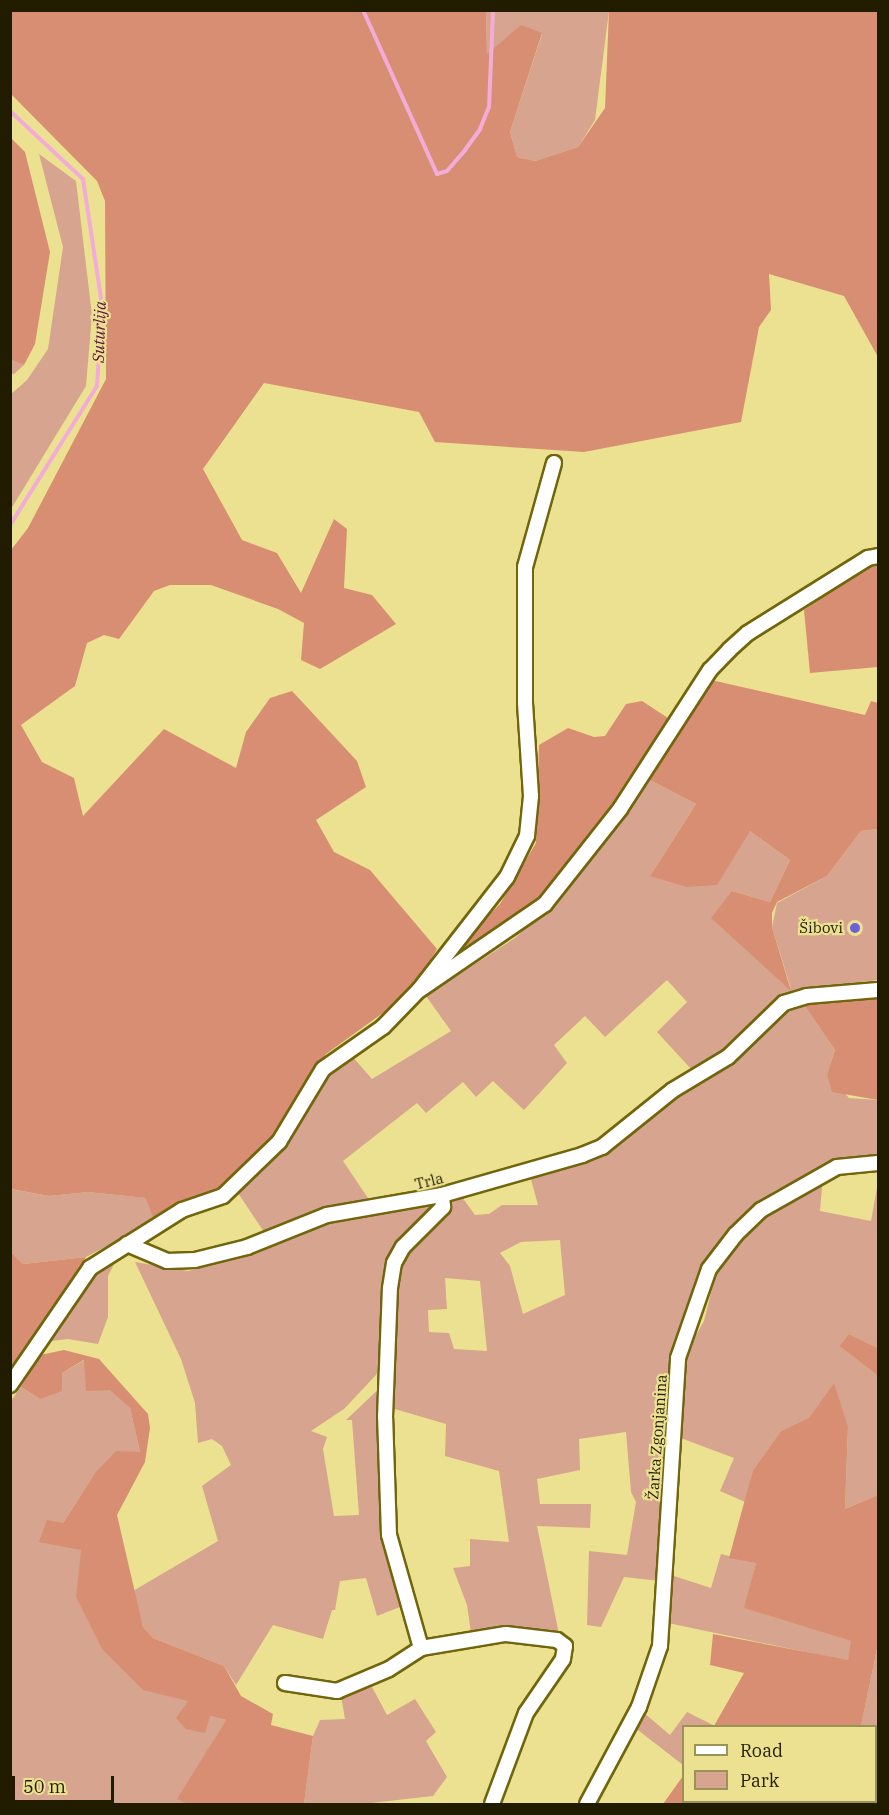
<!DOCTYPE html>
<html>
<head>
<meta charset="utf-8">
<style>
  body { margin:0 }
  #map { position:relative; width:889px; height:1815px; overflow:hidden; background:#ece190; font-family:"IBM Plex Serif",serif }
  div>[style] { position:absolute }
  .green>* { inset:0; background:#d7a490 }
  .forest>* { inset:0; background:#d88e72 }
  .stream>* { height:4px; margin:-2px; padding:0 2px; transform-origin:2px; border-radius:2px; background:#f2acd7 }
  .roads { filter:drop-shadow(2px 0 #71660b) drop-shadow(-2px 0 #71660b) drop-shadow(0 2px #71660b) drop-shadow(0 -2px #71660b) }
  .minor>* { height:14px; margin:-7px; padding:0 7px; transform-origin:7px; border-radius:7px; background:#fff }
  .dots>* { width:16px; height:16px; translate:-50% -50%; box-sizing:border-box; border:3px solid #ece190; border-radius:50% }
  span { translate:-50% -50%; white-space:nowrap; text-align:center; line-height:1.15; -webkit-text-stroke:4.5px #ece190; paint-order:stroke }
  .poi-label { font-size:15px; color:#211c00 }
  .right { translate:-100% -50%; text-align:right }
  .street-label { font-size:15px; color:#211c00 }
  .water-label { font-size:16px; color:#600f4a; font-style:italic }
  .frame { position:absolute; inset:0; border:12px solid #211c00; pointer-events:none }
  .legend { position:absolute; left:682px; top:1725px; width:195px; height:78px; box-sizing:border-box; background:#ece190; border:2px solid #9b9256; margin:0; padding:8px 10px; list-style:none; font-size:18px; color:#211c00 }
  .legend li { display:flex; align-items:center; gap:12px; height:30px }
  .legend b { width:30px; border:2px solid #9b9256 }
  .scale { position:absolute; left:12px; top:1776px; width:102px; height:27px; box-sizing:border-box; border:3px solid #211c00; border-top:0; padding-left:8px; font-size:18px; line-height:21px; white-space:nowrap; color:#211c00; -webkit-text-stroke:4px #ece190; paint-order:stroke }
</style>
</head>
<body>
<div id="map">
  <div class="green">
    <i style="clip-path:polygon(486px 11px,609px 11px,595px 120px,578px 147px,535px 161px,517px 157px,510px 132px,542px 34px,487px 55px)"></i>
    <i style="clip-path:polygon(39px 154px,76px 181px,92px 315px,86px 386px,11px 509px,11px 394px,27px 380px,48px 349px,63px 247px)"></i>
    <i style="clip-path:polygon(10px 316px,15px 342px,13px 360px,24px 365px,14px 374px,11px 374px)"></i>
    <i style="clip-path:polygon(646px 778px,696px 804px,650px 876px,750px 831px,790px 860px,770px 902px,732px 891px,791px 989px,772px 927px,777px 903px,827px 876px,861px 831px,878px 829px,878px 980px,791px 991px,734px 1045px,692px 1070px,657px 1032px,687px 1002px,667px 980px,605px 1037px,585px 1016px,554px 1045px,567px 1063px,524px 1110px,493px 1081px,476px 1097px,463px 1082px,426px 1113px,417px 1103px,343px 1161px,370px 1201px,306px 1214px,264px 1232px,236px 1190px,267px 1165px,292px 1136px,320px 1084px,351px 1055px,372px 1079px,451px 1031px,426px 996px,515px 938px,548px 906px,626px 813px)"></i>
    <i style="clip-path:polygon(evenodd,804px 1005px,835px 1050px,827px 1074px,849px 1098px,878px 1100px,878px 1156px,843px 1159px,774px 1191px,747px 1213px,704px 1262px,671px 1352px,659px 1517px,660px 1581px,624px 1577px,601px 1627px,587px 1625px,589px 1551px,627px 1555px,636px 1502px,631px 1492px,626px 1432px,579px 1439px,580px 1470px,537px 1479px,540px 1504px,591px 1504px,590px 1528px,537px 1526px,559px 1634px,497px 1626px,471px 1633px,467px 1605px,453px 1568px,470px 1566px,470px 1539px,509px 1542px,499px 1471px,445px 1456px,446px 1424px,395px 1409px,392px 1360px,400px 1271px,406px 1256px,451px 1200px,462px 1197px,475px 1215px,489px 1214px,502px 1205px,538px 1205px,529px 1172px,558px 1171px,600px 1157px,656px 1112px,746px 1052px,786px 1013px,804px 1005px,560px 1240px,565px 1295px,523px 1314px,510px 1266px,500px 1253px,521px 1242px,560px 1240px,804px 1005px,445px 1278px,480px 1281px,487px 1351px,454px 1349px,449px 1333px,429px 1332px,428px 1310px,447px 1309px,445px 1278px)"></i>
    <i style="clip-path:polygon(823px 1176px,820px 1211px,871px 1221px,878px 1182px,878px 1348px,849px 1334px,839px 1346px,878px 1376px,878px 1495px,845px 1509px,848px 1427px,810px 1417px,781px 1431px,753px 1470px,745px 1502px,720px 1491px,734px 1458px,678px 1437px,682px 1360px,704px 1321px,716px 1273px,742px 1235px)"></i>
    <i style="clip-path:polygon(10px 1189px,49px 1196px,88px 1192px,147px 1198px,154px 1221px,86px 1257px,23px 1264px,11px 1252px)"></i>
    <i style="clip-path:polygon(432px 1203px,437px 1205px,435px 1208px,394px 1248px,386px 1263px,381px 1364px,376px 1375px,344px 1409px,311px 1431px,327px 1437px,323px 1449px,334px 1516px,359px 1515px,352px 1420px,346px 1420px,383px 1385px,382px 1538px,405px 1605px,377px 1616px,366px 1578px,340px 1581px,335px 1610px,332px 1610px,323px 1639px,273px 1625px,236px 1685px,224px 1666px,153px 1638px,143px 1627px,133px 1591px,218px 1541px,202px 1486px,231px 1465px,222px 1446px,212px 1439px,198px 1443px,195px 1403px,181px 1359px,135px 1262px,188px 1271px,251px 1254px,330px 1220px,352px 1220px)"></i>
    <i style="clip-path:polygon(117px 1258px,108px 1276px,108px 1317px,98px 1344px,68px 1339px,51px 1341px,97px 1269px)"></i>
    <i style="clip-path:polygon(85px 1360px,130px 1408px,140px 1452px,95px 1473px,63px 1523px,189px 1701px,210px 1716px,226px 1720px,178px 1799px,187px 1804px,11px 1804px,11px 1401px,21px 1387px,40px 1399px,62px 1373px)"></i>
    <i style="clip-path:polygon(721px 1554px,756px 1563px,745px 1608px,852px 1641px,848px 1661px,668px 1623px,671px 1575px,711px 1588px)"></i>
    <i style="clip-path:polygon(878px 1644px,878px 1804px,788px 1804px,876px 1802px,876px 1726px,861px 1726px)"></i>
    <i style="clip-path:polygon(372px 1687px,387px 1715px,415px 1699px,436px 1732px,426px 1741px,447px 1777px,433px 1796px,362px 1804px,304px 1804px,313px 1736px,320px 1720px,345px 1719px,341px 1696px)"></i>
    <i style="clip-path:polygon(643px 1712px,670px 1735px,687px 1712px,715px 1726px,684px 1726px,683px 1765px,634px 1727px)"></i>
  </div>
  <div class="forest">
    <i style="clip-path:polygon(10px 11px,486px 11px,487px 54px,521px 25px,542px 33px,510px 132px,517px 157px,535px 161px,578px 147px,605px 108px,609px 11px,878px 11px,878px 357px,844px 296px,769px 274px,771px 310px,759px 327px,741px 422px,584px 452px,435px 442px,419px 412px,264px 383px,203px 469px,242px 540px,277px 553px,301px 593px,334px 519px,347px 529px,344px 588px,372px 595px,396px 624px,320px 669px,301px 660px,304px 623px,278px 609px,211px 585px,170px 585px,154px 591px,119px 639px,104px 635px,87px 643px,75px 686px,21px 725px,42px 762px,74px 778px,83px 816px,164px 729px,236px 768px,246px 732px,270px 698px,292px 691px,357px 761px,366px 787px,316px 820px,334px 852px,370px 870px,437px 949px,412px 992px,326px 1054px,281px 1127px,223px 1192px,154px 1221px,146px 1198px,88px 1192px,49px 1196px,11px 1189px,11px 550px,28px 528px,106px 379px,105px 201px,97px 181px,11px 94px)"></i>
    <i style="clip-path:polygon(10px 137px,25px 152px,50px 252px,35px 344px,24px 365px,12px 360px)"></i>
    <i style="clip-path:polygon(878px 559px,878px 667px,810px 673px,804px 610px)"></i>
    <i style="clip-path:polygon(711px 680px,865px 715px,871px 701px,878px 703px,878px 829px,861px 831px,827px 876px,777px 902px,772px 913px,772px 927px,791px 991px,711px 918px,732px 891px,770px 902px,790px 860px,750px 831px,717px 885px,687px 887px,650px 876px,696px 804px,646px 778px)"></i>
    <i style="clip-path:polygon(642px 701px,671px 720px,611px 811px,546px 892px,518px 918px,462px 952px,458px 946px,500px 904px,536px 843px,539px 745px,568px 728px,594px 737px,605px 736px,626px 704px)"></i>
    <i style="clip-path:polygon(878px 999px,878px 1100px,832px 1092px,827px 1074px,835px 1050px,804px 1005px)"></i>
    <i style="clip-path:polygon(11px 1252px,23px 1264px,86px 1257px,11px 1372px)"></i>
    <i style="clip-path:polygon(849px 1334px,878px 1348px,878px 1376px,839px 1346px)"></i>
    <i style="clip-path:polygon(64px 1350px,99px 1359px,148px 1414px,150px 1428px,145px 1462px,117px 1515px,143px 1627px,153px 1638px,224px 1666px,241px 1696px,273px 1714px,271px 1725px,313px 1736px,304px 1804px,187px 1804px,177px 1799px,226px 1720px,210px 1716px,205px 1733px,186px 1729px,176px 1718px,188px 1701px,143px 1690px,102px 1649px,76px 1597px,81px 1550px,39px 1542px,47px 1520px,63px 1523px,95px 1473px,116px 1451px,140px 1452px,130px 1408px,110px 1390px,86px 1391px,84px 1360px,62px 1373px,62px 1391px,40px 1399px,21px 1387px,40px 1355px)"></i>
    <i style="clip-path:polygon(834px 1383px,848px 1427px,845px 1509px,878px 1495px,878px 1644px,861px 1726px,714px 1726px,744px 1673px,710px 1665px,713px 1634px,848px 1660px,851px 1641px,744px 1608px,756px 1563px,729px 1558px,753px 1470px,781px 1431px,810px 1417px)"></i>
    <i style="clip-path:polygon(683px 1776px,684px 1802px,791px 1802px,663px 1804px)"></i>
  </div>
  <div class="stream">
    <i style="left:363px;top:10px;width:180px;rotate:65.7deg"></i>
    <i style="left:437px;top:174px;width:10px;rotate:-17deg"></i>
    <i style="left:447px;top:171px;width:28px;rotate:-49deg"></i>
    <i style="left:465px;top:150px;width:26px;rotate:-54deg"></i>
    <i style="left:480px;top:129px;width:24px;rotate:-68deg"></i>
    <i style="left:489px;top:107px;width:97px;rotate:-87.6deg"></i>
    <i style="left:10px;top:111px;width:100px;rotate:43deg"></i>
    <i style="left:83px;top:179px;width:127px;rotate:81.4deg"></i>
    <i style="left:102px;top:305px;width:81px;rotate:93.5deg"></i>
    <i style="left:97px;top:386px;width:164px;rotate:122deg"></i>
  </div>
  <div class="roads">
    <div class="minor">
      <i style="left:421px;top:989px;width:150px;rotate:-34.4deg"></i>
      <i style="left:545px;top:904px;width:121px;rotate:-51.7deg"></i>
      <i style="left:620px;top:809px;width:166px;rotate:-57.1deg"></i>
      <i style="left:710px;top:670px;width:28px;rotate:-46deg"></i>
      <i style="left:729px;top:650px;width:25px;rotate:-42deg"></i>
      <i style="left:748px;top:633px;width:142px;rotate:-32deg"></i>
      <i style="left:868px;top:558px;width:10px;rotate:-11deg"></i>
      <i style="left:127px;top:1244px;width:43px;rotate:23deg"></i>
      <i style="left:167px;top:1261px;width:28px;rotate:-2deg"></i>
      <i style="left:195px;top:1260px;width:54px;rotate:-14deg"></i>
      <i style="left:247px;top:1247px;width:86px;rotate:-21.8deg"></i>
      <i style="left:327px;top:1215px;width:117px;rotate:-9.9deg"></i>
      <i style="left:442px;top:1195px;width:146px;rotate:-15.9deg"></i>
      <i style="left:582px;top:1155px;width:22px;rotate:-22deg"></i>
      <i style="left:602px;top:1147px;width:91px;rotate:-38.8deg"></i>
      <i style="left:673px;top:1090px;width:64px;rotate:-31deg"></i>
      <i style="left:728px;top:1057px;width:78px;rotate:-44deg"></i>
      <i style="left:784px;top:1003px;width:24px;rotate:-17deg"></i>
      <i style="left:807px;top:996px;width:71px;rotate:-4.8deg"></i>
      <i style="left:10px;top:1385px;width:142px;rotate:-55.6deg"></i>
      <i style="left:90px;top:1268px;width:109px;rotate:-32.2deg"></i>
      <i style="left:182px;top:1210px;width:43px;rotate:-18.9deg"></i>
      <i style="left:223px;top:1196px;width:78px;rotate:-44deg"></i>
      <i style="left:279px;top:1142px;width:85px;rotate:-58.9deg"></i>
      <i style="left:323px;top:1069px;width:73px;rotate:-35deg"></i>
      <i style="left:383px;top:1027px;width:52px;rotate:-45.8deg"></i>
      <i style="left:419px;top:990px;width:143px;rotate:-52.1deg"></i>
      <i style="left:507px;top:877px;width:46px;rotate:-64deg"></i>
      <i style="left:527px;top:836px;width:40px;rotate:-84.3deg"></i>
      <i style="left:531px;top:796px;width:94px;rotate:-93.7deg"></i>
      <i style="left:525px;top:702px;width:135px;rotate:-90deg"></i>
      <i style="left:525px;top:567px;width:108px;rotate:-74.4deg"></i>
      <i style="left:421px;top:1648px;width:117px;rotate:-105.8deg"></i>
      <i style="left:389px;top:1535px;width:118px;rotate:-91.9deg"></i>
      <i style="left:385px;top:1417px;width:129px;rotate:-87.8deg"></i>
      <i style="left:390px;top:1288px;width:25px;rotate:-81deg"></i>
      <i style="left:394px;top:1263px;width:18px;rotate:-61deg"></i>
      <i style="left:403px;top:1247px;width:57px;rotate:-45deg"></i>
      <i style="left:443px;top:1207px;width:12px;rotate:-95deg"></i>
      <i style="left:285px;top:1683px;width:53px;rotate:8.7deg"></i>
      <i style="left:337px;top:1691px;width:56px;rotate:-22.9deg"></i>
      <i style="left:389px;top:1669px;width:38px;rotate:-33deg"></i>
      <i style="left:421px;top:1648px;width:86px;rotate:-9.4deg"></i>
      <i style="left:506px;top:1634px;width:51px;rotate:6.7deg"></i>
      <i style="left:557px;top:1640px;width:10px;rotate:37deg"></i>
      <i style="left:565px;top:1646px;width:13px;rotate:99deg"></i>
      <i style="left:563px;top:1659px;width:65px;rotate:124.4deg"></i>
      <i style="left:526px;top:1713px;width:97px;rotate:110.5deg"></i>
      <i style="left:587px;top:1804px;width:110px;rotate:-61.8deg"></i>
      <i style="left:639px;top:1707px;width:65px;rotate:-71deg"></i>
      <i style="left:660px;top:1646px;width:289px;rotate:-86.4deg"></i>
      <i style="left:678px;top:1358px;width:94px;rotate:-70.8deg"></i>
      <i style="left:709px;top:1269px;width:44px;rotate:-52.4deg"></i>
      <i style="left:736px;top:1234px;width:35px;rotate:-44deg"></i>
      <i style="left:761px;top:1210px;width:87px;rotate:-29.5deg"></i>
      <i style="left:837px;top:1167px;width:41px;rotate:-5.6deg"></i>
    </div>
  </div>
  <div class="dots">
    <i style="left:855px;top:928px;background:#6861db"></i>
  </div>
  <div class="poi-label">
    <span class="right" style="left:843px;top:928px">Šibovi</span>
  </div>
  <div class="street-label">
    <span style="left:429px;top:1181px;rotate:-14deg">Trla</span>
    <span style="left:657px;top:1437px;rotate:-86deg">Žarka Zgonjanina</span>
  </div>
  <div class="water-label">
    <span style="left:99px;top:332px;rotate:-88deg">Suturlija</span>
  </div>
  <div class="frame"></div>
  <ul class="legend">
  <li><b style="height:8px;background:#fff"></b>Road</li>
  <li><b style="height:16px;background:#d7a490"></b>Park</li>
  </ul>
  <div class="scale">50 m</div>
</div>
</body>
</html>
